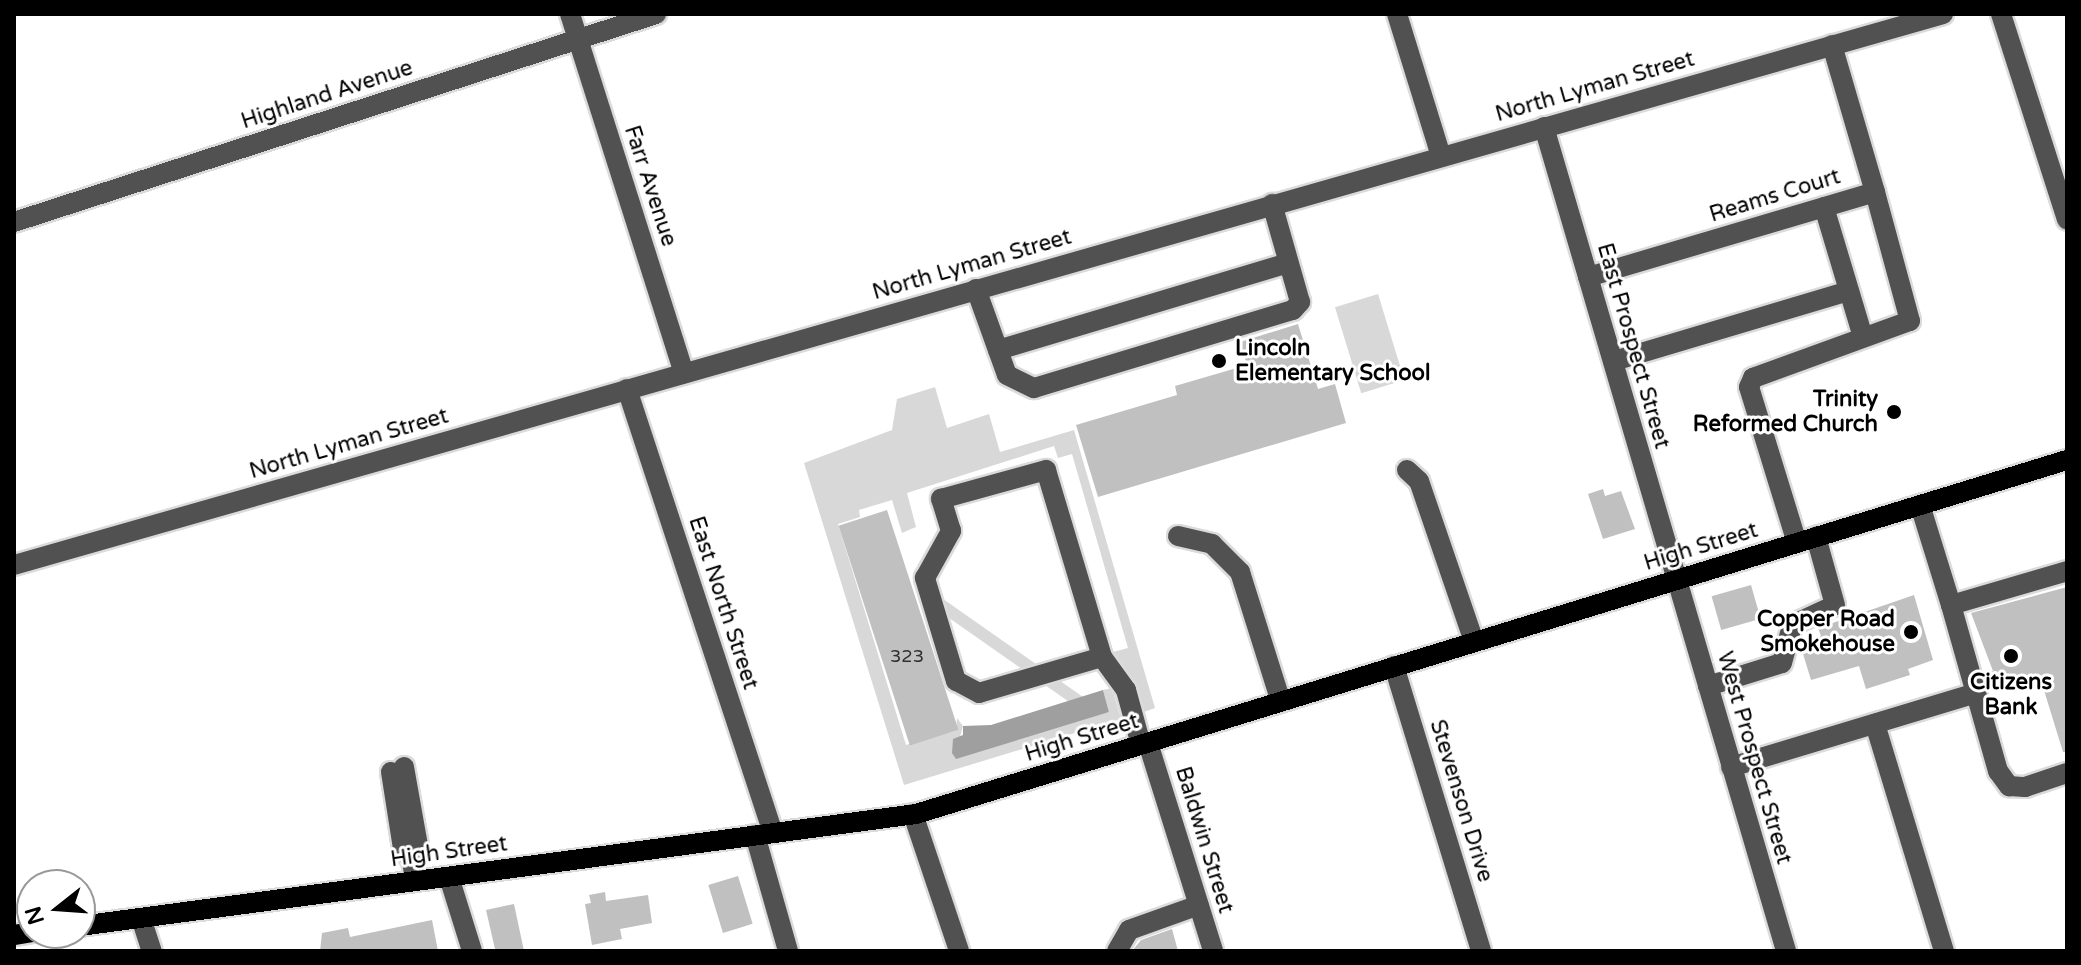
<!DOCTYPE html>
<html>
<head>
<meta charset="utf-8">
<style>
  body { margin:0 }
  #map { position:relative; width:2081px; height:965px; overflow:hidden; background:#fff; font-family:"Varela Round",sans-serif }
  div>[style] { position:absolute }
  .green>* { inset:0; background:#d8d8d8; transform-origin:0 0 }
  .water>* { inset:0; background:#9f9f9f }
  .building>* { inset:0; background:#c0c0c0; transform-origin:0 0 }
  .roads { filter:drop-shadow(2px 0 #dbdbdb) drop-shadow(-2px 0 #dbdbdb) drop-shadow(0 2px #dbdbdb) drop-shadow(0 -2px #dbdbdb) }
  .minor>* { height:20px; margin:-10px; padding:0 10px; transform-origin:10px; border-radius:10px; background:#515151 }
  .major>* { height:20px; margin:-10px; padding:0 10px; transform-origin:10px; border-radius:10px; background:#000 }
  .dots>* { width:22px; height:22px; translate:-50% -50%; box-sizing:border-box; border:4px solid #fff; border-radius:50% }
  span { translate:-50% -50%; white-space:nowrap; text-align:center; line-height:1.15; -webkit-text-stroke:6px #fff; paint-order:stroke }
  .number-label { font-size:18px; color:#303030 }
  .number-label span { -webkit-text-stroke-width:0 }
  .street-label { font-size:22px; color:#000 }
  .poi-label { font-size:22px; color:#000; font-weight:700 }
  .left { translate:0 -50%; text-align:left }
  .right { translate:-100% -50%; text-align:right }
  .frame { position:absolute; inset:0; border:16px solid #000; pointer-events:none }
  .north { position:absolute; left:16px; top:869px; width:80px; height:80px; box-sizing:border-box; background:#fff; border:2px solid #999; border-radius:50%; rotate:253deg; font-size:22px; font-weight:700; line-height:32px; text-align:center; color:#000 }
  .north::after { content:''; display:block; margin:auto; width:28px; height:36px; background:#000; clip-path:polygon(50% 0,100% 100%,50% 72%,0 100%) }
</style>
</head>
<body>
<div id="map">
  <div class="green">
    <i style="left:1378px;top:294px;width:90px;height:45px;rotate:73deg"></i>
    <i style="clip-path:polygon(935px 387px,947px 428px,989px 414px,1000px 452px,1074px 430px,1155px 708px,1144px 712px,1113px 652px,1128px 648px,1072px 454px,1058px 458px,1054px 446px,907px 493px,916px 527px,911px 529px,902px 533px,892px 500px,859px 510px,860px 517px,838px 524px,906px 745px,956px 730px,957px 718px,963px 726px,960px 737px,1109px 712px,1103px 690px,1112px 688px,1121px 719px,904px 785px,804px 463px,892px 430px,897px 399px)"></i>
    <i style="left:1123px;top:725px;width:12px;height:227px;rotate:125deg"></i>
  </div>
  <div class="water">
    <i style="clip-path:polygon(1103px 690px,1109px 712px,956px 759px,952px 753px,953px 739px,963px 735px,963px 726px,991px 725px)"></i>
  </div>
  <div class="building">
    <i style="clip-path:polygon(1298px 324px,1318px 389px,1335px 384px,1346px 423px,1098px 497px,1076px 425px,1177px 395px,1175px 386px,1247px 365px,1240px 342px)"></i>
    <i style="clip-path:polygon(1603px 489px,1605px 496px,1621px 491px,1635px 529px,1603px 539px,1588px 494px)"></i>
    <i style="left:887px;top:510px;width:231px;height:51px;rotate:72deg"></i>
    <i style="left:1751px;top:585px;width:35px;height:41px;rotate:74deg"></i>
    <i style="clip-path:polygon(2067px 587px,2067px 752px,2063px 752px,2039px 674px,1988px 690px,1984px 673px,1993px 671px,1971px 613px)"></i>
    <i style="clip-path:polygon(1914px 595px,1933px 660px,1908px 669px,1910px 675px,1866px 689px,1859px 666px,1811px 680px,1800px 644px,1821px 636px,1818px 628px)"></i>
    <i style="left:738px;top:876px;width:50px;height:31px;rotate:73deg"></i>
    <i style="clip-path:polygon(605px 892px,606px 901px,648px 895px,652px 923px,620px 929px,622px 939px,592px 945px,585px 904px,591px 903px,589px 895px)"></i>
    <i style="clip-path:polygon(514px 904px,524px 951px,495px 949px,486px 910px)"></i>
    <i style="clip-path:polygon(432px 920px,438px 951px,320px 951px,322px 933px,348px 928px,350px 937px)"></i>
    <i style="clip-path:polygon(1172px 929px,1178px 951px,1132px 951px,1141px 940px)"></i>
  </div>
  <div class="roads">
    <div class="minor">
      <i style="left:570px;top:14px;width:377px;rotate:72.4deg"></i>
      <i style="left:1397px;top:14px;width:149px;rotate:72.8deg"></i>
      <i style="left:2001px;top:14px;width:216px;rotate:72.2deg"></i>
      <i style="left:1544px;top:127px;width:859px;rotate:73.63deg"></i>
      <i style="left:1824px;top:207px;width:136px;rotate:73.3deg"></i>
      <i style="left:14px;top:222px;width:675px;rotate:-17.95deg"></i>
      <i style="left:1588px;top:277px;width:299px;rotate:-16.5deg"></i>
      <i style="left:1875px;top:192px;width:153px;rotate:-106.3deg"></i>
      <i style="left:976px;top:289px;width:91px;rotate:70.2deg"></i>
      <i style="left:1007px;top:375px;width:30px;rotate:26deg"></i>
      <i style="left:1034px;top:388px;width:270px;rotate:-16.8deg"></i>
      <i style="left:1293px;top:310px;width:11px;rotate:-49deg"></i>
      <i style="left:1300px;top:302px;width:102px;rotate:-105.9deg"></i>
      <i style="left:998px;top:350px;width:303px;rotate:-16.7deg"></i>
      <i style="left:1614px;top:361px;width:245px;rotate:-16.6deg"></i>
      <i style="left:627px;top:389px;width:467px;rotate:71.8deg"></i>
      <i style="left:1407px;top:470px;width:16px;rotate:43deg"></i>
      <i style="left:1419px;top:481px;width:170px;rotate:71.1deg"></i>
      <i style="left:1920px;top:505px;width:105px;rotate:72.8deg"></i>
      <i style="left:1951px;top:605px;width:121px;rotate:-16.3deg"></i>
      <i style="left:1178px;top:536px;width:35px;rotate:13deg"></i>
      <i style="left:1212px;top:544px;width:40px;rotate:45deg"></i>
      <i style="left:1240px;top:572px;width:136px;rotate:72.5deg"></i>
      <i style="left:1797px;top:543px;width:163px;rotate:-107.1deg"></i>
      <i style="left:1749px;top:387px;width:10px;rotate:-66deg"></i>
      <i style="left:1753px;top:378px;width:167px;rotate:-20deg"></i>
      <i style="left:1910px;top:321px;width:134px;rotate:-105.2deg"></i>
      <i style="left:14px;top:565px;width:2006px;rotate:-15.94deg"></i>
      <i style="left:1951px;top:605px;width:173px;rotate:74.2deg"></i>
      <i style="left:1998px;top:771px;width:19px;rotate:54deg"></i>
      <i style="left:2009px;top:786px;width:16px;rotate:4deg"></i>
      <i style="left:2025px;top:787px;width:44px;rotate:-18.4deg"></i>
      <i style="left:1102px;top:657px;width:128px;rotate:163.7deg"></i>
      <i style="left:979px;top:693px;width:26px;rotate:-152deg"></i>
      <i style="left:956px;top:681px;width:108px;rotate:-106.8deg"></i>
      <i style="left:925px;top:578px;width:54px;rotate:-61deg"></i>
      <i style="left:951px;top:531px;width:34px;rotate:-107deg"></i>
      <i style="left:941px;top:499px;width:109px;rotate:-15.4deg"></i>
      <i style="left:1046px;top:470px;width:195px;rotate:73.3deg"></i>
      <i style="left:1102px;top:657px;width:41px;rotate:54deg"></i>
      <i style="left:1126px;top:690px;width:57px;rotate:74.7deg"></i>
      <i style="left:1394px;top:666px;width:298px;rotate:73deg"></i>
      <i style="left:1708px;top:686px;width:77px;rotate:-17.3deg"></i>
      <i style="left:1782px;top:663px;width:39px;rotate:-75deg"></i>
      <i style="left:1792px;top:625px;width:47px;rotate:-24.9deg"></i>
      <i style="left:1835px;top:605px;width:71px;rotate:-105.6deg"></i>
      <i style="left:1875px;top:724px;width:237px;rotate:73.1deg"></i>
      <i style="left:1148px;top:743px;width:218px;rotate:72.6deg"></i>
      <i style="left:404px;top:767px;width:85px;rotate:79.9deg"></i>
      <i style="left:419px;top:851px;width:11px;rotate:128deg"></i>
      <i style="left:412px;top:860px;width:21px;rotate:82deg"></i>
      <i style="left:1731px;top:767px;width:256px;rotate:-16.8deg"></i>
      <i style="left:391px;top:772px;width:78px;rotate:81.1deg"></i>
      <i style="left:403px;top:849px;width:14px;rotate:51deg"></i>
      <i style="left:913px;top:814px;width:145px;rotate:71.4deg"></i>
      <i style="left:755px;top:835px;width:121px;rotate:74.1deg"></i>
      <i style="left:449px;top:877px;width:77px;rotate:72.7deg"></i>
      <i style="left:141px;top:918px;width:35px;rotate:72deg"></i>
      <i style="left:1117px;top:951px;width:24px;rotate:-60deg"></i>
      <i style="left:1129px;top:930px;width:74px;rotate:-19.7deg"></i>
    </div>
    <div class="major">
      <i style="left:80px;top:926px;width:843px;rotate:-7.63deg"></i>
      <i style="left:916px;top:814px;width:1204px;rotate:-17.1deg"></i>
      <i style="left:14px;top:935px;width:18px;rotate:-9deg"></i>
    </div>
  </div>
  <div class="dots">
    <i style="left:1219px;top:361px;background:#000"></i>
    <i style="left:1894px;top:412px;background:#000"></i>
    <i style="left:1911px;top:632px;background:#000"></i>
    <i style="left:2011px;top:656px;background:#000"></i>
  </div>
  <div class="number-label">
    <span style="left:907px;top:656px">323</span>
  </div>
  <div class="street-label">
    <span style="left:1595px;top:87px;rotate:-16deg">North Lyman Street</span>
    <span style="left:327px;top:95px;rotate:-18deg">Highland Avenue</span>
    <span style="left:650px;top:186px;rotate:72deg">Farr Avenue</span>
    <span style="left:1775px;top:196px;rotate:-17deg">Reams Court</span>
    <span style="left:972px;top:265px;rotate:-16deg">North Lyman Street</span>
    <span style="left:1633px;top:346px;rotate:74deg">East Prospect Street</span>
    <span style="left:349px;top:444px;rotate:-16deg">North Lyman Street</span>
    <span style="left:1701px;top:547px;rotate:-17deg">High Street</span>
    <span style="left:723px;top:603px;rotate:72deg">East North Street</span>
    <span style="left:1082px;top:738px;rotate:-17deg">High Street</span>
    <span style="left:1754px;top:758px;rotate:74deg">West Prospect Street</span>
    <span style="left:1461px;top:801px;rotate:73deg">Stevenson Drive</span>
    <span style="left:1204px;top:840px;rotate:73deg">Baldwin Street</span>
    <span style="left:449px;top:852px;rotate:-8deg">High Street</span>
  </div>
  <div class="poi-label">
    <span class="left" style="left:1235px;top:361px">Lincoln<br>Elementary School</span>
    <span class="right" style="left:1878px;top:412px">Trinity<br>Reformed Church</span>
    <span class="right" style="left:1895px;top:632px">Copper Road<br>Smokehouse</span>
    <span style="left:2011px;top:695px">Citizens<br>Bank</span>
  </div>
  <div class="frame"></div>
  <div class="north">N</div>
</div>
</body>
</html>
